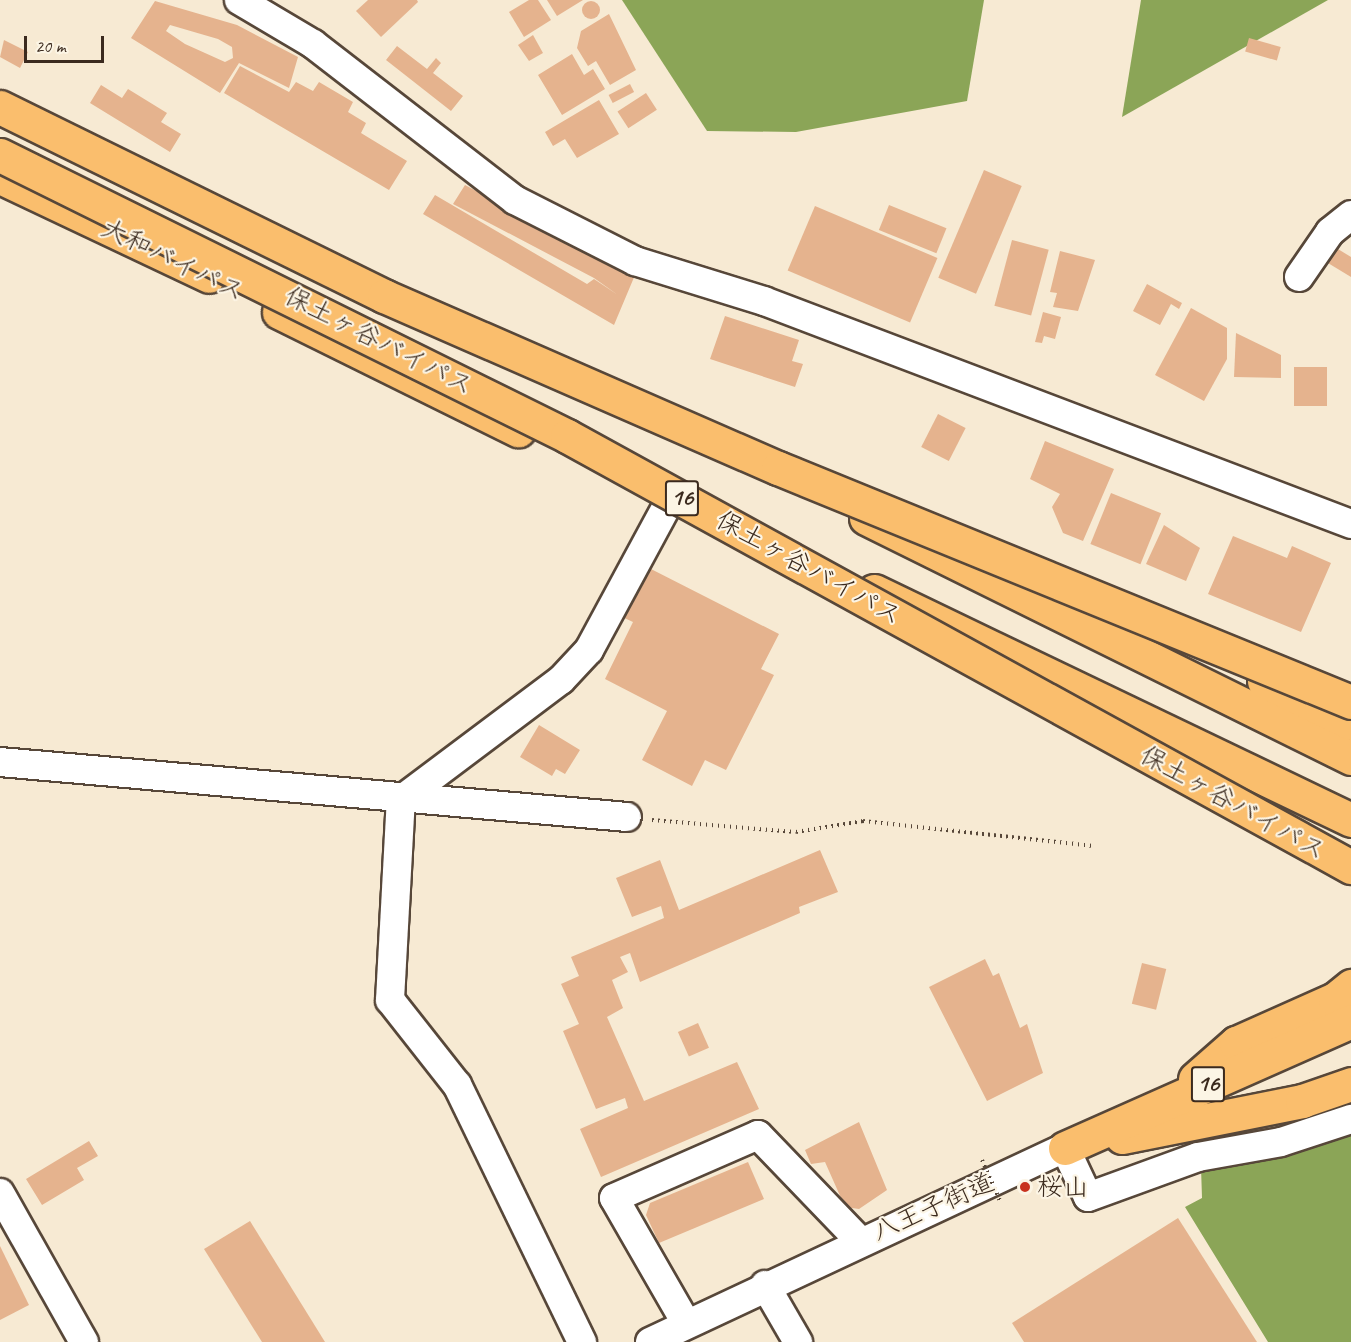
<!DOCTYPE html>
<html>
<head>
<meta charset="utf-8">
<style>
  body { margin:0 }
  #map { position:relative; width:1351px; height:1342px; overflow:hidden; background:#f7ead3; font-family:Caveat,"Klee One",sans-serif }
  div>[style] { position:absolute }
  .forest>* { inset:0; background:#8ba557 }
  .building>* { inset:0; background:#e5b38e; transform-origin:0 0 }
  .round { border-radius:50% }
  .path>* { height:4px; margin-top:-2px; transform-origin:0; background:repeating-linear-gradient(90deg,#574739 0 1.5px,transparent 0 6px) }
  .roads { filter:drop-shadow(2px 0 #574739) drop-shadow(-2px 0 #574739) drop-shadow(0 2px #574739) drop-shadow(0 -2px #574739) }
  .minor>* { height:28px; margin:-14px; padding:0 14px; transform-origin:14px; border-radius:14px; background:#fff }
  .highway>* { height:33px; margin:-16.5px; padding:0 16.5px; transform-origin:16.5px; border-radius:16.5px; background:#fabe6d }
  .path-bridge>* { height:4px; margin-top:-2px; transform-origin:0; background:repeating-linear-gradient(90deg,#574739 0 1.5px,transparent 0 6px) }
  .bridges { filter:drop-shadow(2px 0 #574739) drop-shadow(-2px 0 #574739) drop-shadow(0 2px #574739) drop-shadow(0 -2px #574739) }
  .highway-bridge>* { height:33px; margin:-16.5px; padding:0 16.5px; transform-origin:16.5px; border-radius:16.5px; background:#fabe6d }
  .dots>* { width:16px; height:16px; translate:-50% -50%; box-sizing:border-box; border:3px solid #fcf5e5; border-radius:50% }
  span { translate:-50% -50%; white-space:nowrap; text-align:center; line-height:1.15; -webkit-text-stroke:4.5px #fcf5e5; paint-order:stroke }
  .shield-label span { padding:2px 4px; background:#fcf5e5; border:2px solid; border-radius:4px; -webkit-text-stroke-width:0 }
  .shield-label { font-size:24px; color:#3b2a1e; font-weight:700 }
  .street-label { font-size:26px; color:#3b2a1e }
  .poi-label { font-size:26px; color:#3b2a1e }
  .left { translate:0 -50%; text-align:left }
  .scale { position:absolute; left:24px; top:36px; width:80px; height:27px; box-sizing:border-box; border:3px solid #3b2a1e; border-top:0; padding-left:8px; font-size:18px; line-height:21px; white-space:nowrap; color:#3b2a1e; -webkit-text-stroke:4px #fcf5e5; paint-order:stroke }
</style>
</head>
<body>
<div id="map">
  <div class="forest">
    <i style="clip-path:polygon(622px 0,984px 0,967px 101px,796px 132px,707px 131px)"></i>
    <i style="clip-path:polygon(1141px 0,1328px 0,1122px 117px)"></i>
    <i style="clip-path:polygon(1351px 1126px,1351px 1342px,1268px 1342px,1185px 1207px,1202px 1198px,1201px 1167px)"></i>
  </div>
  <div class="building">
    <i style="clip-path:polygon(368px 0,417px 0,418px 2px,381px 37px,356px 11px)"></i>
    <i style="clip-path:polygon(529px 0,538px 0,551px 20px,524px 37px,509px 12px)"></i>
    <i style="clip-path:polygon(547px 0,583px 0,557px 16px)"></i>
    <i class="round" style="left:582px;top:1px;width:18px;height:18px"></i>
    <i style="clip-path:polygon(evenodd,155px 1px,237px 25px,298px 57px,289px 88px,239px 63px,220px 93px,131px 38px,155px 1px,170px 25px,218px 39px,232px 47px,233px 58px,225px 62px,185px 44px,166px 31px,170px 25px)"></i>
    <i style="clip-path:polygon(609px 14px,636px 70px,610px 85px,596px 61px,588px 66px,577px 48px,581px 31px)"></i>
    <i style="clip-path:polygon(533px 35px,543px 53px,529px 61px,518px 45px)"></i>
    <i style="left:1249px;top:38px;width:33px;height:14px;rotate:16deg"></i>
    <i style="clip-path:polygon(4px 40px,28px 52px,20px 68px,0 57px)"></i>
    <i style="clip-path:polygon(397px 46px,427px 69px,436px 58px,441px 63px,433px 73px,463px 96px,451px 111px,386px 60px)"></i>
    <i style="clip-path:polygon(572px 54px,584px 75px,593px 69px,605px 89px,562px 115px,538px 75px)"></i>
    <i style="clip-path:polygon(240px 66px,289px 92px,296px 82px,313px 91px,319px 82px,353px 102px,348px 112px,366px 123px,361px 133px,407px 161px,389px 190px,224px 93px)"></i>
    <i style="left:630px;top:84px;width:9px;height:24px;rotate:63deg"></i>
    <i style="clip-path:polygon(101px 85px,122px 98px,128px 89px,167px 113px,161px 122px,181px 134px,170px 152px,90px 103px)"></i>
    <i style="left:646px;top:93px;width:20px;height:34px;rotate:57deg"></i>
    <i style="clip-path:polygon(599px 100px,619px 134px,577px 158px,565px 139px,553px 146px,545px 132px)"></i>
    <i style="left:984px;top:170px;width:41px;height:117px;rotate:23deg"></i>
    <i style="clip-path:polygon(465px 185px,635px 275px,614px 325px,423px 214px,435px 195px,587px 284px,594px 279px,618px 295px,594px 278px,453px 204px)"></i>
    <i style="left:889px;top:205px;width:62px;height:27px;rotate:22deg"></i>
    <i style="left:815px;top:206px;width:133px;height:70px;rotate:23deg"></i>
    <i style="left:1012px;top:240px;width:38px;height:68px;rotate:15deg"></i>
    <i style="clip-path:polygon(1333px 246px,1351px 257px,1351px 277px,1323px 260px)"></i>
    <i style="clip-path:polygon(1060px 251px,1095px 260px,1078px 311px,1053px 307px,1057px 293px,1050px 292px)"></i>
    <i style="clip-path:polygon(1147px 284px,1182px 303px,1179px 309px,1171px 304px,1160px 325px,1133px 311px)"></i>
    <i style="clip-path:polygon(1191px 308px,1227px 328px,1227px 359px,1204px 401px,1155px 375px)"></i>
    <i style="clip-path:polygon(1043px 312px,1061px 317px,1055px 339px,1044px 336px,1042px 343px,1035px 342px)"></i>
    <i style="clip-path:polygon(725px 316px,799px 340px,792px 361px,803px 364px,795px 387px,710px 359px)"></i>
    <i style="clip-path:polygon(1236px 333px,1281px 355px,1281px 378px,1234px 377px)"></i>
    <i style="left:1327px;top:367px;width:39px;height:33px;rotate:90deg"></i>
    <i style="left:938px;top:414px;width:31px;height:37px;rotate:27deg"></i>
    <i style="clip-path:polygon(1045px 441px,1114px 469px,1083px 541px,1063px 533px,1052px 507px,1060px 494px,1030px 479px)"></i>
    <i style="left:1111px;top:493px;width:54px;height:55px;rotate:22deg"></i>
    <i style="clip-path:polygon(1164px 525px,1200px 548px,1186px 581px,1146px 564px)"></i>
    <i style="clip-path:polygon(1233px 536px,1287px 558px,1292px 546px,1331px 563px,1301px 632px,1208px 594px)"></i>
    <i style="clip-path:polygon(649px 568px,779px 634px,761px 669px,774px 675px,726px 770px,705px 760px,692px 786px,642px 760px,667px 711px,605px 679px,633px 622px,620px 616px)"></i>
    <i style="clip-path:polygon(539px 725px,580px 750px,565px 774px,556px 769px,552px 776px,520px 757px)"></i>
    <i style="clip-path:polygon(820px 850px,838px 892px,799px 907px,800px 913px,640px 982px,630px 953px,620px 957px,628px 972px,612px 980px,623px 1008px,607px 1017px,644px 1101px,737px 1062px,759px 1109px,601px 1177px,580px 1129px,628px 1108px,625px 1098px,596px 1109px,563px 1031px,579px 1024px,561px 984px,579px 976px,571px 957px,664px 918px,661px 906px,632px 917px,616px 878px,660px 860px,679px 910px)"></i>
    <i style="clip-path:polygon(985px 959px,993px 976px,999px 973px,1020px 1028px,1027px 1024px,1043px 1073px,987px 1101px,929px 987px)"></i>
    <i style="left:1142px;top:963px;width:25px;height:42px;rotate:14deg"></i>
    <i style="left:698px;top:1023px;width:27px;height:22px;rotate:66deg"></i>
    <i style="clip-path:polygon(859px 1122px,887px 1190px,859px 1209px,845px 1207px,825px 1162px,811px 1164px,805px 1150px)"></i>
    <i style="clip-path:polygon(89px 1141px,98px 1156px,77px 1168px,84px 1180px,42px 1205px,26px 1179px)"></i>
    <i style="clip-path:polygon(748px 1162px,764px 1199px,659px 1243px,646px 1215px,650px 1203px)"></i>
    <i style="clip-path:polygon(1178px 1218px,1257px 1342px,1024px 1342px,1012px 1323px)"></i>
    <i style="clip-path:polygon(250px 1221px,325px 1342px,262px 1342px,204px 1249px)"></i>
    <i style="clip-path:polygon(0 1246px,29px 1305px,0 1320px)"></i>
  </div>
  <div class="path">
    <i style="left:652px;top:820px;width:144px;rotate:4.8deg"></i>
    <i style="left:796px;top:832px;width:68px;rotate:-9.3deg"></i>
    <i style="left:863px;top:821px;width:230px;rotate:6.2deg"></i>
  </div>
  <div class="roads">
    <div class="minor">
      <i style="left:239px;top:0;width:86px;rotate:30.7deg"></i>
      <i style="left:313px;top:44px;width:255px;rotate:37.7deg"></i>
      <i style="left:515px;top:200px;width:135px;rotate:26.9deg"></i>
      <i style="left:635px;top:261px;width:135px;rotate:17.2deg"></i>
      <i style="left:764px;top:301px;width:628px;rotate:20.8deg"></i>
      <i style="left:1299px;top:277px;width:55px;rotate:-55.4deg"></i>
      <i style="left:1330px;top:232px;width:27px;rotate:-39deg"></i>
      <i style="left:0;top:762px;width:629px;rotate:5.01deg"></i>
      <i style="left:0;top:1193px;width:171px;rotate:60.6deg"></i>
      <i style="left:765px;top:1285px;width:66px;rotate:59.9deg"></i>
      <i style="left:686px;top:1323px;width:144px;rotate:-119.9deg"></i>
      <i style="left:614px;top:1198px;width:157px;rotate:-23.6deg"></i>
      <i style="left:758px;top:1135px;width:146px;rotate:46.1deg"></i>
      <i style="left:582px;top:1342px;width:286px;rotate:-115.9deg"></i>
      <i style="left:457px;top:1085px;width:108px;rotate:-128.2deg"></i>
      <i style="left:390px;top:1000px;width:200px;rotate:-86.9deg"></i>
      <i style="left:401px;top:800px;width:200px;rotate:-36.9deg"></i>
      <i style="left:561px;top:680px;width:41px;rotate:-47deg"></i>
      <i style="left:589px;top:650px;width:166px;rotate:-61.6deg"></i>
      <i style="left:650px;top:1342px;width:458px;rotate:-25.1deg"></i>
      <i style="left:1065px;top:1148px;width:54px;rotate:64.9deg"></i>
      <i style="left:1088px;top:1197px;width:117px;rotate:-20deg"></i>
      <i style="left:1198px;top:1157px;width:84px;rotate:-10.2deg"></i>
      <i style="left:1281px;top:1142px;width:74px;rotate:-18.2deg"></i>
    </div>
    <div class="highway">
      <i style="left:0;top:177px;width:231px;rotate:25.3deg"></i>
      <i style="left:279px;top:312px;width:267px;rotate:26.3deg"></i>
      <i style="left:866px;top:518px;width:541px;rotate:26.33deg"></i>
      <i style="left:874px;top:591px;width:529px;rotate:25.64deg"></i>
      <i style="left:1264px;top:681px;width:97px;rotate:25.8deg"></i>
      <i style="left:1195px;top:1079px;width:55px;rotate:-41.3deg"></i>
      <i style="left:1236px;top:1043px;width:108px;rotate:-24deg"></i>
      <i style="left:1335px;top:999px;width:21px;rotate:-39deg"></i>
      <i style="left:1122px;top:1137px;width:184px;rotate:-11.3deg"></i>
      <i style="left:1302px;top:1101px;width:52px;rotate:-19.1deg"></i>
      <i style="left:1065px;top:1148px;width:313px;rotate:-23.9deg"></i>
    </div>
  </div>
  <div class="path-bridge">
    <i style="left:982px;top:1160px;width:47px;rotate:66.2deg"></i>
  </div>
  <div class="bridges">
    <div class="highway-bridge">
      <i style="left:0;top:107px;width:428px;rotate:26.2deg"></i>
      <i style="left:384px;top:296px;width:430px;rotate:23.6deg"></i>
      <i style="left:778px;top:468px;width:619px;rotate:22.21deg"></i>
      <i style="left:0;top:155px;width:633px;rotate:26.36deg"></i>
      <i style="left:567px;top:436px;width:895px;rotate:28.8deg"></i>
    </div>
  </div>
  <div class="dots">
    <i style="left:1025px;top:1187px;background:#c8321e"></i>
  </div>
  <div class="shield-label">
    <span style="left:682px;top:498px">16</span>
    <span style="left:1208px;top:1084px">16</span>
  </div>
  <div class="street-label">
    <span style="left:173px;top:260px;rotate:26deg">大和バイパス</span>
    <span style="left:379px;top:341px;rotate:27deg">保土ヶ谷バイパス</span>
    <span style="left:809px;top:568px;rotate:29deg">保土ヶ谷バイパス</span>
    <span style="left:1233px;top:803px;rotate:29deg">保土ヶ谷バイパス</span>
    <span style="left:933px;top:1207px;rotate:-24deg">八王子街道</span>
  </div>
  <div class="poi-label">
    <span class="left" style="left:1037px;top:1187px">桜山</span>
  </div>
  <div class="scale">20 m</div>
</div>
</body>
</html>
